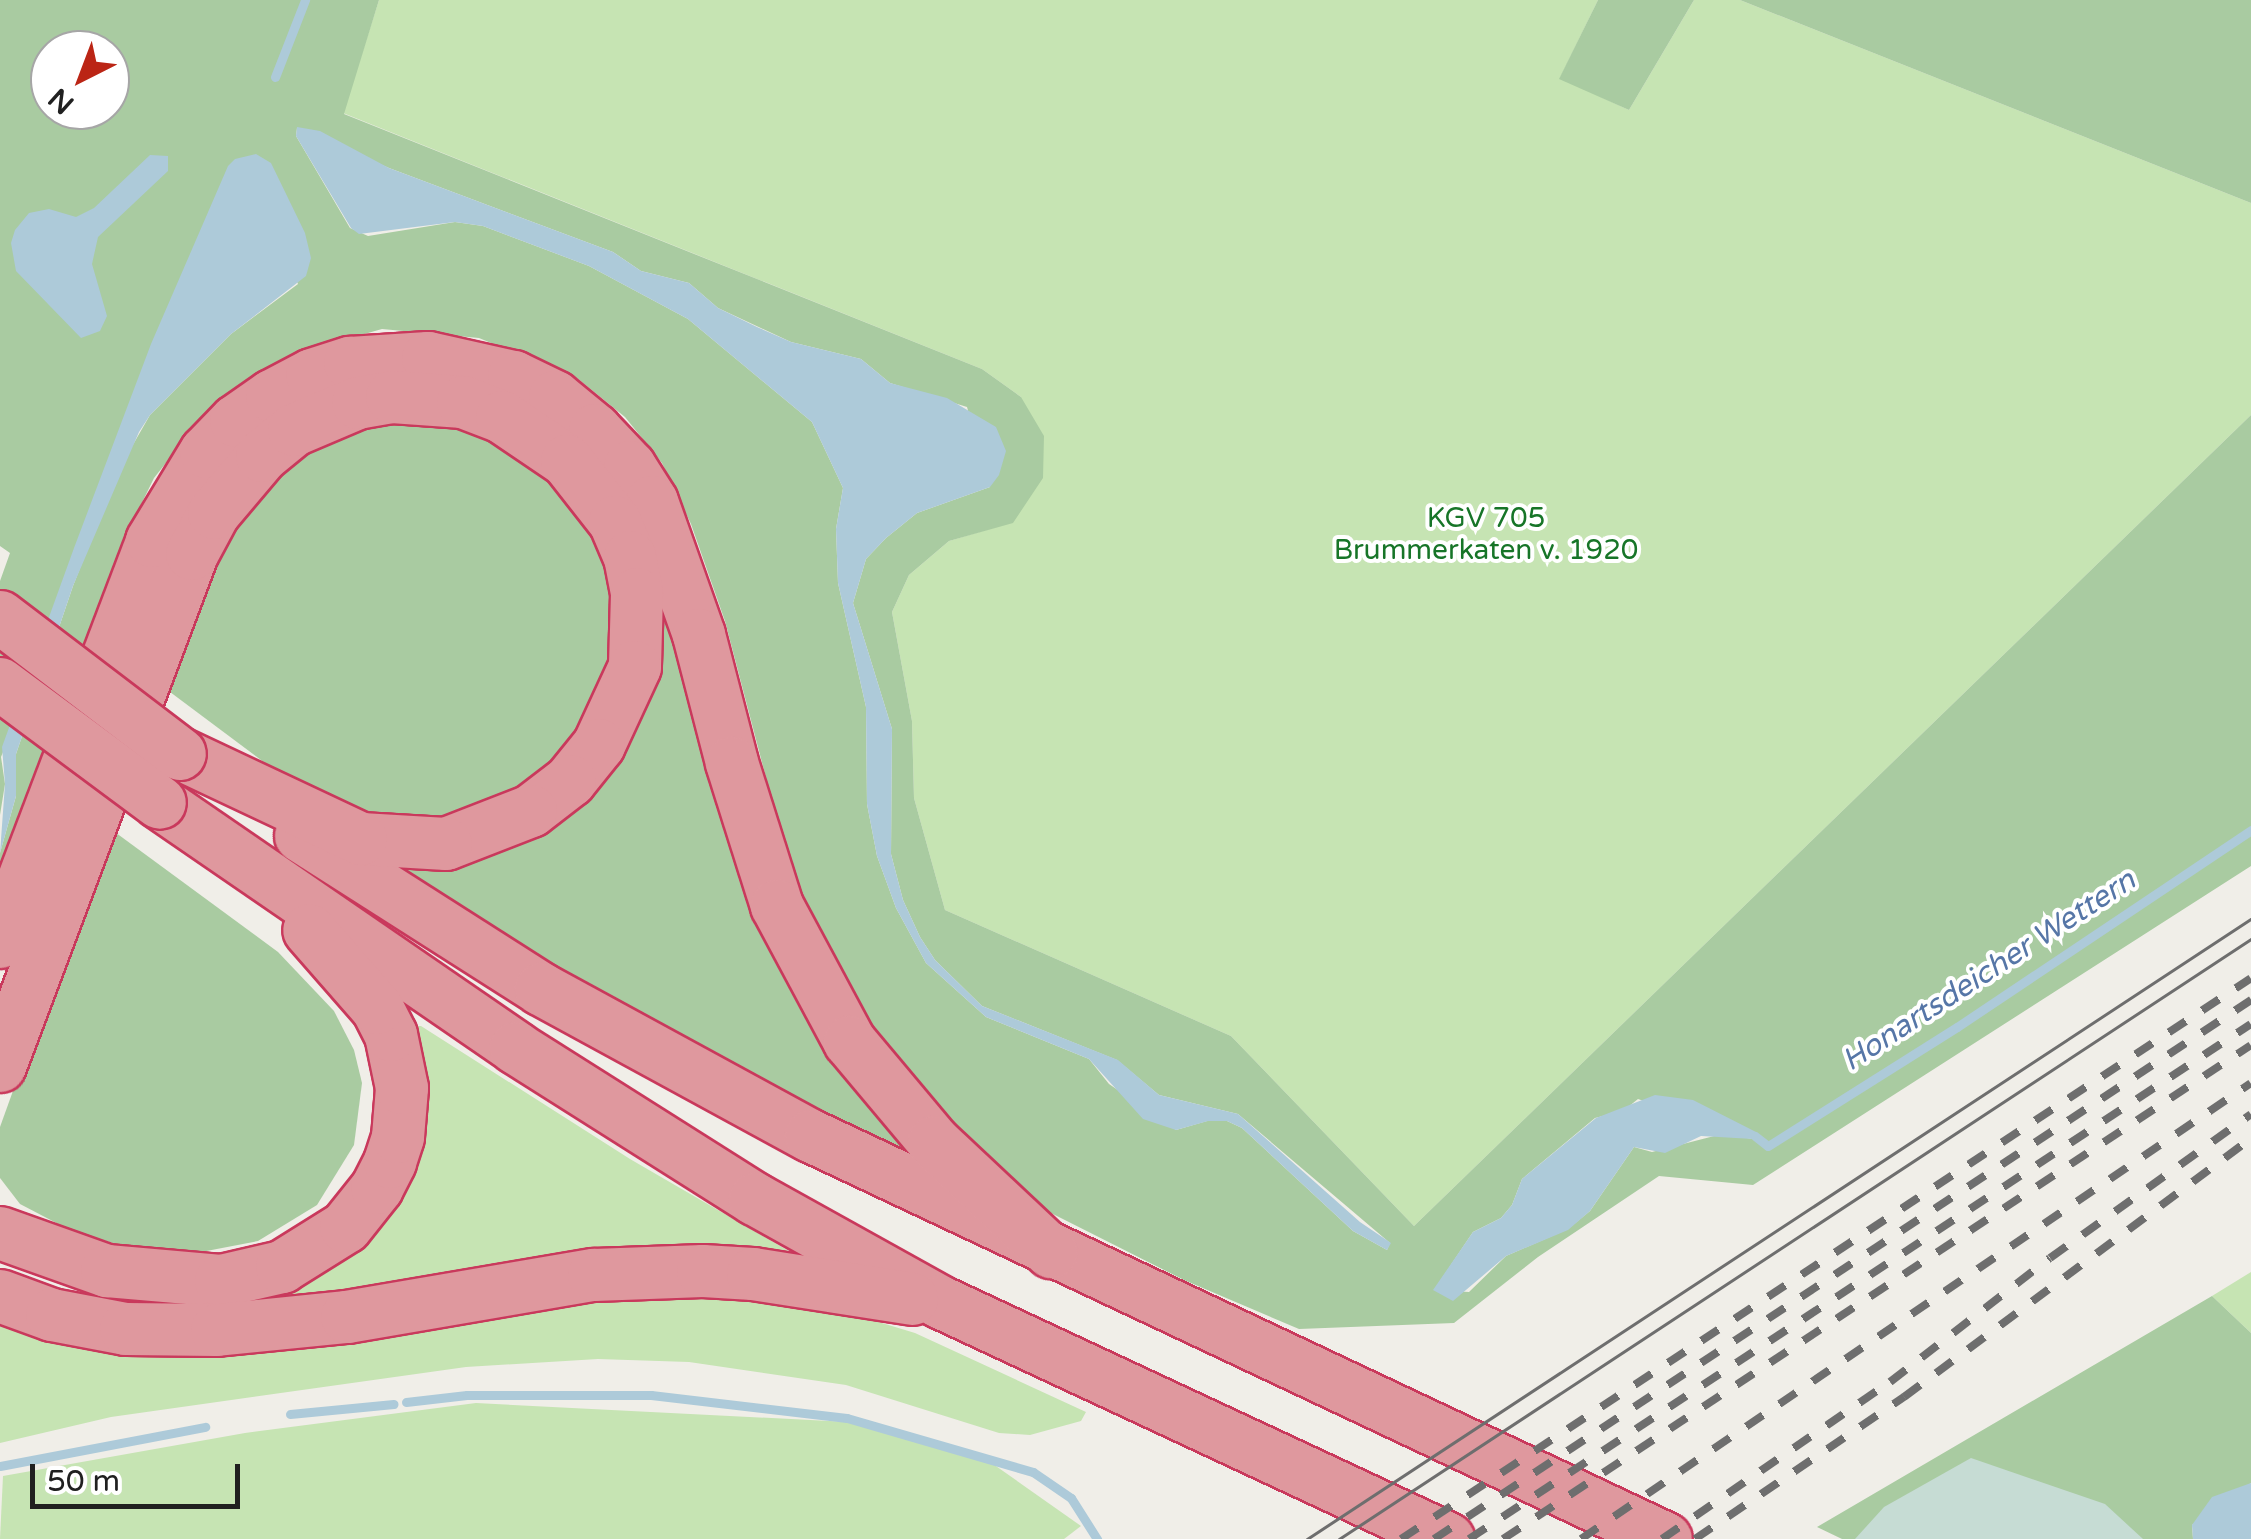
<!DOCTYPE html>
<html>
<head>
<meta charset="utf-8">
<style>
  body { margin:0 }
  #map { position:relative; width:2251px; height:1539px; overflow:hidden; background:#f0eee8; font-family:"Varela Round",sans-serif }
  div>[style] { position:absolute }
  .grass>* { inset:0; background:#c6e4b3 }
  .forest>* { inset:0; background:#a9cba1 }
  .wetland>* { inset:0; background:#c6dcd4 }
  .water>* { inset:0; background:#adcad9 }
  .stream>* { height:9px; margin:-4.5px; padding:0 4.5px; transform-origin:4.5px; border-radius:4.5px; background:#adcad9 }
  .roads { filter:drop-shadow(2px 0 #c9395c) drop-shadow(-2px 0 #c9395c) drop-shadow(0 2px #c9395c) drop-shadow(0 -2px #c9395c) }
  .highway>* { height:52px; margin:-26px; padding:0 26px; transform-origin:26px; border-radius:26px; background:#df989e }
  .tram>* { height:2.5px; margin:-1.25px; padding:0 1.25px; transform-origin:1.25px; border-radius:1.25px; background:#6e6e6e }
  .rail>* { height:8px; margin-top:-4px; transform-origin:0; background:repeating-linear-gradient(90deg,#6e6e6e 0 20px,transparent 0 40px) }
  .bridges { filter:drop-shadow(2px 0 #c9395c) drop-shadow(-2px 0 #c9395c) drop-shadow(0 2px #c9395c) drop-shadow(0 -2px #c9395c) }
  .highway-bridge>* { height:52px; margin:-26px; padding:0 26px; transform-origin:26px; border-radius:26px; background:#df989e }
  span { translate:-50% -50%; white-space:nowrap; text-align:center; line-height:1.15; -webkit-text-stroke:8px #fff; paint-order:stroke }
  .park-label { font-size:28px; color:#177528 }
  .water-label { font-size:30px; color:#5676a7; font-style:italic }
  .north { position:absolute; left:30px; top:30px; width:100px; height:100px; box-sizing:border-box; background:#fff; border:2px solid #a6a6a6; border-radius:50%; rotate:222deg; font-size:28px; font-weight:700; line-height:40px; text-align:center; color:#202020 }
  .north::after { content:''; display:block; margin:auto; width:35px; height:45px; background:#bb2515; clip-path:polygon(50% 0,100% 100%,50% 72%,0 100%) }
  .scale { position:absolute; left:30px; top:1464px; width:210px; height:45px; box-sizing:border-box; border:5px solid #202020; border-top:0; padding-left:12px; font-size:30px; line-height:35px; white-space:nowrap; color:#202020; -webkit-text-stroke:8px #fff; paint-order:stroke }
</style>
</head>
<body>
<div id="map">
  <div class="grass">
    <i style="clip-path:polygon(379px 0,1598px 0,1560px 78px,1629px 110px,1694px 0,1740px 0,2251px 203px,2251px 415px,1414px 1226px,1231px 1036px,945px 910px,914px 798px,912px 721px,892px 612px,909px 575px,949px 541px,1013px 522px,1021px 397px,982px 369px,343px 113px)"></i>
    <i style="clip-path:polygon(411px 1026px,421px 1026px,630px 1159px,818px 1268px,278px 1308px,278px 1297px,319px 1277px,358px 1248px)"></i>
    <i style="clip-path:polygon(2251px 1272px,2251px 1333px,2212px 1296px)"></i>
    <i style="clip-path:polygon(634px 1290px,788px 1298px,852px 1314px,915px 1333px,1086px 1412px,1081px 1421px,1030px 1435px,999px 1433px,846px 1385px,689px 1362px,598px 1359px,466px 1367px,111px 1417px,0 1443px,0 1308px,119px 1348px)"></i>
    <i style="clip-path:polygon(476px 1403px,849px 1422px,993px 1464px,1081px 1526px,1064px 1539px,0 1539px,3px 1476px,245px 1433px)"></i>
  </div>
  <div class="forest">
    <i style="clip-path:polygon(evenodd,0 0,379px 0,344px 114px,982px 369px,1021px 397px,1044px 436px,1043px 478px,1013px 523px,949px 541px,909px 575px,892px 612px,912px 721px,914px 798px,945px 910px,1231px 1036px,1414px 1226px,2251px 415px,2251px 866px,1753px 1185px,1659px 1176px,1538px 1257px,1454px 1323px,1299px 1329px,1184px 1280px,1041px 1208px,989px 1168px,870px 1034px,797px 896px,725px 621px,691px 524px,662px 463px,625px 417px,577px 378px,479px 338px,382px 329px,301px 352px,188px 435px,154px 478px,129px 529px,0 882px,0 853px,16px 796px,16px 754px,73px 586px,119px 469px,150px 415px,231px 334px,298px 284px,242px 159px,1px 757px,5px 784px,0 815px,0 581px,10px 553px,0 546px,0 0,50px 50px,110px 50px,110px 110px,50px 110px,50px 50px,0 0,297px 128px,389px 168px,613px 252px,641px 271px,689px 283px,718px 308px,791px 342px,861px 359px,890px 383px,967px 407px,990px 487px,917px 513px,886px 538px,866px 559px,853px 603px,892px 729px,891px 854px,903px 900px,920px 937px,935px 960px,982px 1006px,1117px 1060px,1159px 1095px,1238px 1114px,1390px 1243px,1387px 1250px,1353px 1231px,1242px 1128px,1227px 1121px,1207px 1121px,1176px 1130px,1109px 1084px,1089px 1059px,986px 1017px,926px 963px,896px 908px,877px 856px,867px 804px,866px 707px,838px 583px,836px 529px,843px 488px,812px 422px,688px 319px,589px 266px,483px 226px,455px 222px,368px 236px,350px 228px,296px 136px,297px 128px,0 0,1638px 1099px,1753px 1139px,1722px 1134px,1652px 1152px,1634px 1147px,1590px 1211px,1568px 1229px,1506px 1256px,1469px 1292px,1434px 1290px,1473px 1232px,1501px 1218px,1512px 1205px,1522px 1179px,1595px 1118px,1623px 1111px,1638px 1099px)"></i>
    <i style="clip-path:polygon(1598px 0,1694px 0,1629px 110px,1559px 79px)"></i>
    <i style="clip-path:polygon(1740px 0,2251px 0,2251px 203px)"></i>
    <i style="clip-path:polygon(428px 414px,527px 450px,615px 562px,619px 663px,559px 769px,444px 827px,321px 805px,158px 683px,227px 522px,333px 428px)"></i>
    <i style="clip-path:polygon(659px 591px,714px 768px,921px 1154px,914px 1161px,676px 1038px,400px 876px,402px 866px,543px 829px)"></i>
    <i style="clip-path:polygon(108px 827px,278px 952px,334px 1011px,354px 1050px,362px 1083px,354px 1145px,317px 1205px,258px 1241px,196px 1253px,122px 1246px,66px 1228px,20px 1204px,0 1178px,0 1127px)"></i>
    <i style="clip-path:polygon(2212px 1296px,2251px 1333px,2251px 1483px,2192px 1525px,2193px 1539px,1842px 1539px,1817px 1527px)"></i>
  </div>
  <div class="wetland">
    <i style="clip-path:polygon(1971px 1458px,2105px 1504px,2143px 1539px,1855px 1539px,1884px 1507px)"></i>
  </div>
  <div class="water">
    <i style="clip-path:polygon(297px 127px,320px 131px,389px 168px,613px 252px,641px 271px,689px 283px,718px 308px,757px 327px,791px 342px,861px 359px,890px 383px,947px 398px,996px 427px,1006px 451px,999px 475px,990px 487px,917px 513px,886px 538px,866px 559px,853px 603px,892px 729px,891px 854px,903px 900px,920px 937px,935px 960px,982px 1006px,1118px 1060px,1159px 1095px,1238px 1114px,1360px 1222px,1391px 1243px,1387px 1250px,1353px 1231px,1242px 1128px,1227px 1121px,1208px 1121px,1176px 1130px,1143px 1119px,1089px 1059px,986px 1017px,926px 963px,896px 908px,877px 856px,867px 804px,866px 707px,838px 583px,836px 529px,843px 488px,812px 422px,688px 319px,589px 266px,483px 226px,455px 222px,359px 234px,351px 228px,296px 136px)"></i>
    <i style="clip-path:polygon(256px 154px,271px 163px,305px 233px,311px 258px,306px 276px,231px 334px,150px 415px,139px 432px,73px 586px,16px 754px,16px 796px,0 853px,5px 784px,2px 747px,74px 548px,151px 344px,228px 166px,235px 159px)"></i>
    <i style="clip-path:polygon(150px 155px,168px 156px,168px 171px,98px 237px,92px 264px,107px 316px,100px 331px,81px 338px,16px 271px,11px 243px,15px 230px,29px 213px,49px 209px,76px 217px,94px 208px)"></i>
    <i style="clip-path:polygon(1655px 1095px,1693px 1100px,1758px 1133px,1753px 1139px,1701px 1136px,1665px 1153px,1634px 1147px,1590px 1211px,1568px 1230px,1506px 1256px,1453px 1301px,1433px 1290px,1473px 1232px,1501px 1218px,1512px 1205px,1522px 1179px,1596px 1118px)"></i>
    <i style="clip-path:polygon(2251px 1483px,2251px 1539px,2193px 1539px,2192px 1525px,2212px 1497px)"></i>
  </div>
  <div class="stream">
    <i style="left:275px;top:77px;width:83px;rotate:-68.7deg"></i>
    <i style="left:1755px;top:1136px;width:16px;rotate:38deg"></i>
    <i style="left:1768px;top:1146px;width:223px;rotate:-32.2deg"></i>
    <i style="left:1957px;top:1027px;width:354px;rotate:-33.8deg"></i>
    <i style="left:406px;top:1402px;width:61px;rotate:-6.5deg"></i>
    <i style="left:467px;top:1395px;width:184px"></i>
    <i style="left:651px;top:1395px;width:197px;rotate:6.7deg"></i>
    <i style="left:847px;top:1418px;width:194px;rotate:16.2deg"></i>
    <i style="left:1033px;top:1472px;width:46px;rotate:34.4deg"></i>
    <i style="left:1071px;top:1498px;width:49px;rotate:57.6deg"></i>
    <i style="left:290px;top:1414px;width:104px;rotate:-5.5deg"></i>
    <i style="left:0;top:1466px;width:209px;rotate:-10.8deg"></i>
  </div>
  <div class="roads">
    <div class="highway">
      <i style="left:160px;top:803px;width:432px;rotate:34.5deg"></i>
      <i style="left:516px;top:1048px;width:283px;rotate:32.3deg"></i>
      <i style="left:755px;top:1199px;width:212px;rotate:29.1deg"></i>
      <i style="left:940px;top:1302px;width:561px;rotate:25.01deg"></i>
      <i style="left:301px;top:836px;width:285px;rotate:32.5deg"></i>
      <i style="left:541px;top:989px;width:307px;rotate:28.6deg"></i>
      <i style="left:811px;top:1136px;width:945px;rotate:25.24deg"></i>
      <i style="left:0;top:942px;width:429px;rotate:-69.2deg"></i>
      <i style="left:152px;top:541px;width:104px;rotate:-58.8deg"></i>
      <i style="left:206px;top:452px;width:43px;rotate:-45.9deg"></i>
      <i style="left:236px;top:421px;width:44px;rotate:-34.8deg"></i>
      <i style="left:272px;top:396px;width:45px;rotate:-27.7deg"></i>
      <i style="left:312px;top:375px;width:40px;rotate:-18deg"></i>
      <i style="left:350px;top:363px;width:78px;rotate:-3.7deg"></i>
      <i style="left:428px;top:358px;width:88px;rotate:12.5deg"></i>
      <i style="left:514px;top:377px;width:46px;rotate:26deg"></i>
      <i style="left:555px;top:397px;width:52px;rotate:39.5deg"></i>
      <i style="left:595px;top:430px;width:51px;rotate:46.6deg"></i>
      <i style="left:630px;top:467px;width:41px;rotate:57.8deg"></i>
      <i style="left:652px;top:502px;width:141px;rotate:70.5deg"></i>
      <i style="left:699px;top:635px;width:132px;rotate:75.5deg"></i>
      <i style="left:732px;top:763px;width:150px;rotate:72.5deg"></i>
      <i style="left:777px;top:906px;width:154px;rotate:61.8deg"></i>
      <i style="left:850px;top:1042px;width:131px;rotate:50deg"></i>
      <i style="left:934px;top:1142px;width:161px;rotate:43.2deg"></i>
      <i style="left:0;top:1066px;width:547px;rotate:-69.44deg"></i>
      <i style="left:192px;top:554px;width:47px;rotate:-61.8deg"></i>
      <i style="left:214px;top:513px;width:75px;rotate:-49.9deg"></i>
      <i style="left:262px;top:456px;width:41px;rotate:-39.1deg"></i>
      <i style="left:294px;top:430px;width:69px;rotate:-22.9deg"></i>
      <i style="left:358px;top:403px;width:35px;rotate:-10deg"></i>
      <i style="left:392px;top:397px;width:71px;rotate:4deg"></i>
      <i style="left:463px;top:402px;width:42px;rotate:21deg"></i>
      <i style="left:502px;top:417px;width:78px;rotate:34.1deg"></i>
      <i style="left:567px;top:461px;width:78px;rotate:51.8deg"></i>
      <i style="left:615px;top:522px;width:38px;rotate:67deg"></i>
      <i style="left:630px;top:557px;width:38px;rotate:79deg"></i>
      <i style="left:637px;top:594px;width:73px;rotate:91.6deg"></i>
      <i style="left:635px;top:667px;width:86px;rotate:114.8deg"></i>
      <i style="left:599px;top:745px;width:46px;rotate:128.9deg"></i>
      <i style="left:570px;top:781px;width:49px;rotate:142.4deg"></i>
      <i style="left:531px;top:811px;width:91px;rotate:158.8deg"></i>
      <i style="left:446px;top:844px;width:85px;rotate:-176.6deg"></i>
      <i style="left:361px;top:839px;width:200px;rotate:-154.8deg"></i>
      <i style="left:0;top:1233px;width:114px;rotate:19.6deg"></i>
      <i style="left:107px;top:1271px;width:114px;rotate:5deg"></i>
      <i style="left:221px;top:1281px;width:63px;rotate:-12.9deg"></i>
      <i style="left:282px;top:1267px;width:75px;rotate:-32deg"></i>
      <i style="left:346px;top:1227px;width:50px;rotate:-51.5deg"></i>
      <i style="left:377px;top:1188px;width:29px;rotate:-63deg"></i>
      <i style="left:390px;top:1162px;width:26px;rotate:-72deg"></i>
      <i style="left:398px;top:1137px;width:49px;rotate:-85.3deg"></i>
      <i style="left:402px;top:1088px;width:54px;rotate:-101.7deg"></i>
      <i style="left:391px;top:1035px;width:30px;rotate:-117deg"></i>
      <i style="left:377px;top:1008px;width:103px;rotate:-131.1deg"></i>
      <i style="left:0;top:1296px;width:55px;rotate:20.1deg"></i>
      <i style="left:52px;top:1315px;width:75px;rotate:10.7deg"></i>
      <i style="left:126px;top:1329px;width:91px;rotate:0.6deg"></i>
      <i style="left:217px;top:1330px;width:131px;rotate:-5.7deg"></i>
      <i style="left:347px;top:1317px;width:251px;rotate:-9.7deg"></i>
      <i style="left:594px;top:1275px;width:109px;rotate:-2.1deg"></i>
      <i style="left:703px;top:1271px;width:50px;rotate:3.4deg"></i>
      <i style="left:753px;top:1274px;width:161px;rotate:8.9deg"></i>
    </div>
  </div>
  <div class="tram">
    <i style="left:1307px;top:1539px;width:1129px;rotate:-33.3deg"></i>
    <i style="left:1339px;top:1539px;width:1092px;rotate:-33.34deg"></i>
  </div>
  <div class="rail">
    <i style="left:1401px;top:1539px;width:1018px;rotate:-33.42deg"></i>
    <i style="left:1434px;top:1539px;width:979px;rotate:-33.41deg"></i>
    <i style="left:1469px;top:1539px;width:936px;rotate:-33.37deg"></i>
    <i style="left:1503px;top:1539px;width:896px;rotate:-33.44deg"></i>
    <i style="left:1581px;top:1539px;width:810px;rotate:-34.24deg"></i>
    <i style="left:1662px;top:1539px;width:277px;rotate:-34.6deg"></i>
    <i style="left:1890px;top:1382px;width:202px;rotate:-37.8deg"></i>
    <i style="left:2050px;top:1258px;width:247px;rotate:-35.6deg"></i>
    <i style="left:1695px;top:1539px;width:253px;rotate:-34.2deg"></i>
    <i style="left:1904px;top:1397px;width:433px;rotate:-36.7deg"></i>
  </div>
  <div class="bridges">
    <div class="highway-bridge">
      <i style="left:0;top:617px;width:226px;rotate:37.3deg"></i>
      <i style="left:0;top:684px;width:199px;rotate:36.6deg"></i>
    </div>
  </div>
  <div class="park-label">
    <span style="left:1486px;top:534px">KGV 705<br>Brummerkaten v. 1920</span>
  </div>
  <div class="water-label">
    <span style="left:1989px;top:971px;rotate:-33deg">Honartsdeicher Wettern</span>
  </div>
  <div class="north">N</div>
  <div class="scale">50 m</div>
</div>
</body>
</html>
